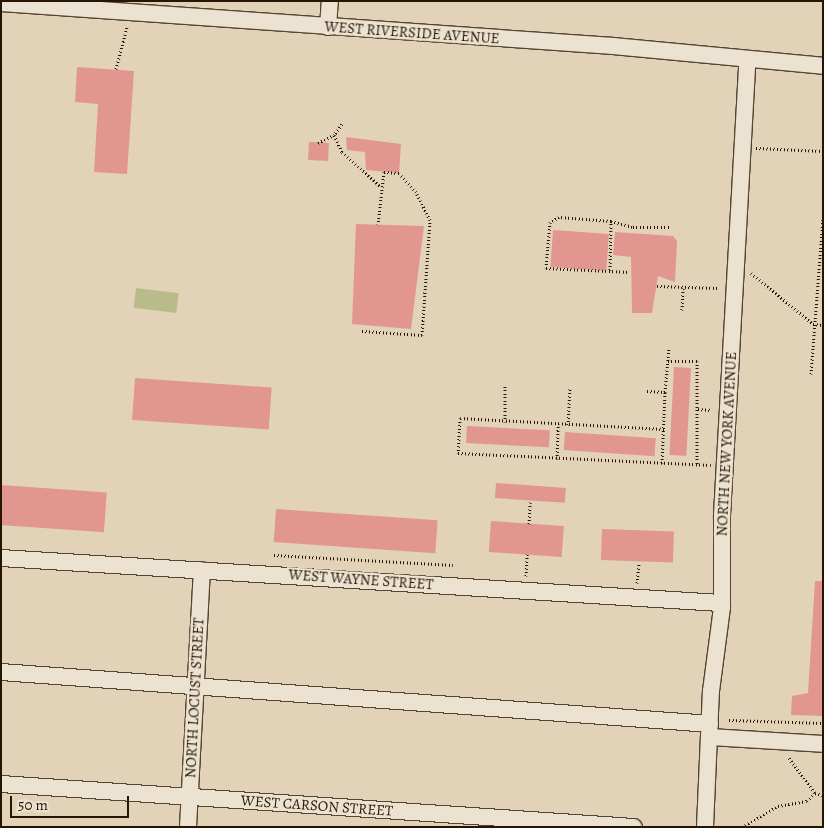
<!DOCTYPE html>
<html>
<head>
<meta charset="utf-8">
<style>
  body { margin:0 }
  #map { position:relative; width:824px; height:828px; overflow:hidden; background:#e2d3b8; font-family:Alegreya,serif }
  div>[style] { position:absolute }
  .green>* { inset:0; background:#b9bb8b; transform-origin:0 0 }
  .building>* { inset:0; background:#e1978f; transform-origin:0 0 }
  .path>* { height:3px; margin-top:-1.5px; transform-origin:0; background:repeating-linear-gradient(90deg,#261503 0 1px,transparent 0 3.5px) }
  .roads { filter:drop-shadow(1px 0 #554430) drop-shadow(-1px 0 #554430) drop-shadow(0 1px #554430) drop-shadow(0 -1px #554430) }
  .minor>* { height:16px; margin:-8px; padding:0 8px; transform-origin:8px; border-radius:8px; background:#ece2d1 }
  span { translate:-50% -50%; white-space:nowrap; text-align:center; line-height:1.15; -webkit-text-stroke:4.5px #ece2d1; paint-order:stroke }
  .street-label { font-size:15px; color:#261503 }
  .frame { position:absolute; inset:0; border:2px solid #261503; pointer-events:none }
  .scale { position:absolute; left:10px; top:796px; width:119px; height:22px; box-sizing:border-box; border:2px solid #261503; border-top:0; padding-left:6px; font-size:15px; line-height:18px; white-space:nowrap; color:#261503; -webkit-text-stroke:4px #ece2d1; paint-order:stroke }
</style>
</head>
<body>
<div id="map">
  <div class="green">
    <i style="left:136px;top:288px;width:43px;height:20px;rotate:7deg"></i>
  </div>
  <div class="building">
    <i style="clip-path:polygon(77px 67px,134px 71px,127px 174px,94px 172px,98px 104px,75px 102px)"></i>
    <i style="clip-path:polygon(346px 137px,401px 144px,399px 173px,366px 170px,365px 152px,347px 150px)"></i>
    <i style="left:309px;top:142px;width:20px;height:18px;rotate:3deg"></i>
    <i style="clip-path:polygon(356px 224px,424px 226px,411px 329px,352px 324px)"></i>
    <i style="left:553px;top:230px;width:56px;height:37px;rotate:4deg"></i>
    <i style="clip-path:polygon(615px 232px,673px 236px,677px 241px,675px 282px,658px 276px,652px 313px,632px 313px,631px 257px,613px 255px)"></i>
    <i style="left:674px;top:367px;width:17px;height:88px;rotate:3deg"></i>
    <i style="left:135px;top:378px;width:137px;height:42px;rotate:4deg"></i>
    <i style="left:467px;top:426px;width:83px;height:17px;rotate:3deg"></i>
    <i style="left:565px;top:432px;width:91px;height:18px;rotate:4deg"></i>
    <i style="left:496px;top:483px;width:70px;height:15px;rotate:4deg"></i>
    <i style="left:1px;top:485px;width:106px;height:40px;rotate:4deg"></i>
    <i style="left:276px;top:509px;width:162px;height:33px;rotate:4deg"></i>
    <i style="left:491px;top:521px;width:73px;height:31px;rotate:4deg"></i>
    <i style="left:602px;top:529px;width:72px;height:31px;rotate:2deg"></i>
    <i style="clip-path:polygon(815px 581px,823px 581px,823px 716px,791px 715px,792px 696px,808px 693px)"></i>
  </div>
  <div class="path">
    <i style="left:116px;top:69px;width:43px;rotate:-75.3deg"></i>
    <i style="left:342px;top:124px;width:14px;rotate:126deg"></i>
    <i style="left:334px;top:135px;width:19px;rotate:65deg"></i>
    <i style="left:342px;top:152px;width:52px;rotate:41.9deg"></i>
    <i style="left:318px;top:143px;width:18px;rotate:-27deg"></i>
    <i style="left:756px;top:148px;width:67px;rotate:2.6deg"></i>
    <i style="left:611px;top:221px;width:23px;rotate:15deg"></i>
    <i style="left:633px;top:227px;width:36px"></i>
    <i style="left:610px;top:270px;width:49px;rotate:-88.8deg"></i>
    <i style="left:611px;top:221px;width:52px;rotate:-175.6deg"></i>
    <i style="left:559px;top:217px;width:10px;rotate:151deg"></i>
    <i style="left:550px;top:222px;width:46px;rotate:95deg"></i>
    <i style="left:546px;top:268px;width:84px;rotate:2.7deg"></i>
    <i style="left:751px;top:273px;width:80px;rotate:39.4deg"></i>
    <i style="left:813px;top:324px;width:10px;rotate:6deg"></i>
    <i style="left:657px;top:286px;width:62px;rotate:1.8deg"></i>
    <i style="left:682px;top:310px;width:22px;rotate:-87deg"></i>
    <i style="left:362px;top:331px;width:60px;rotate:3.8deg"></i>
    <i style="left:422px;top:335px;width:115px;rotate:-86deg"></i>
    <i style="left:430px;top:220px;width:31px;rotate:-117deg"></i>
    <i style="left:416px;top:192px;width:25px;rotate:-132deg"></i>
    <i style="left:399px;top:173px;width:15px;rotate:-176deg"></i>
    <i style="left:384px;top:172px;width:53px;rotate:96.5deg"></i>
    <i style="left:668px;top:361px;width:29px"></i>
    <i style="left:697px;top:361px;width:103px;rotate:90deg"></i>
    <i style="left:811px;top:374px;width:155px;rotate:-85.6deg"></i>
    <i style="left:647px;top:391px;width:18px;rotate:3deg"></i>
    <i style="left:665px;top:392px;width:45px;rotate:-84.9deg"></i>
    <i style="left:698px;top:409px;width:14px;rotate:4deg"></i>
    <i style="left:505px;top:422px;width:37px;rotate:-90deg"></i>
    <i style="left:568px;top:425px;width:37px;rotate:-87deg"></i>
    <i style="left:664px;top:429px;width:204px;rotate:-176.9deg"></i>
    <i style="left:460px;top:418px;width:35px;rotate:93deg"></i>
    <i style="left:458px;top:453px;width:253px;rotate:2.7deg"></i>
    <i style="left:557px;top:459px;width:35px;rotate:-88deg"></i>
    <i style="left:662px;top:463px;width:71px;rotate:-87.6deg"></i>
    <i style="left:529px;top:524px;width:22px;rotate:-87deg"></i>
    <i style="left:274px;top:555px;width:179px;rotate:3.2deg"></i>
    <i style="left:526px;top:576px;width:22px;rotate:-87deg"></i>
    <i style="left:637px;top:583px;width:19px;rotate:-84deg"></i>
    <i style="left:729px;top:720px;width:94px;rotate:1.8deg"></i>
    <i style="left:789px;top:758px;width:44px;rotate:53.4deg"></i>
    <i style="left:815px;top:793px;width:8px;rotate:14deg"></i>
    <i style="left:742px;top:827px;width:42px;rotate:-30.3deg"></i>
    <i style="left:778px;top:806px;width:29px;rotate:-10deg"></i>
    <i style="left:807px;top:801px;width:11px;rotate:-45deg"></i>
  </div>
  <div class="roads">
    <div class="minor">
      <i style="left:1px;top:3px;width:614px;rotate:4.02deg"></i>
      <i style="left:613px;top:46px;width:211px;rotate:5.4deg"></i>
      <i style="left:328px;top:27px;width:26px;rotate:-86deg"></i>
      <i style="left:1px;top:558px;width:721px;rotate:3.58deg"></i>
      <i style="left:1px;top:672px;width:711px;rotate:4.19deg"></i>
      <i style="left:710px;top:737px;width:113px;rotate:3.5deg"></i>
      <i style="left:1px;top:784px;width:634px;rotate:3.89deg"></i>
      <i style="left:188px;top:827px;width:257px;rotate:-86.9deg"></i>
      <i style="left:705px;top:827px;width:136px;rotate:-87.5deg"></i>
      <i style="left:711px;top:691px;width:85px;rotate:-82.5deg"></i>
      <i style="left:722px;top:607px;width:92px;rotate:-90deg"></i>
      <i style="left:722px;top:515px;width:455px;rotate:-86.8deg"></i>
    </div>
  </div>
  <div class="street-label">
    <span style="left:412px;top:33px;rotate:4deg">WEST RIVERSIDE AVENUE</span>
    <span style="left:727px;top:444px;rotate:-87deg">NORTH NEW YORK AVENUE</span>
    <span style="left:361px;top:580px;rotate:4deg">WEST WAYNE STREET</span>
    <span style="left:195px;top:698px;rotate:-87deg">NORTH LOCUST STREET</span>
    <span style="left:317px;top:806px;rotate:4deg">WEST CARSON STREET</span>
  </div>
  <div class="frame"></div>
  <div class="scale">50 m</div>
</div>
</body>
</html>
